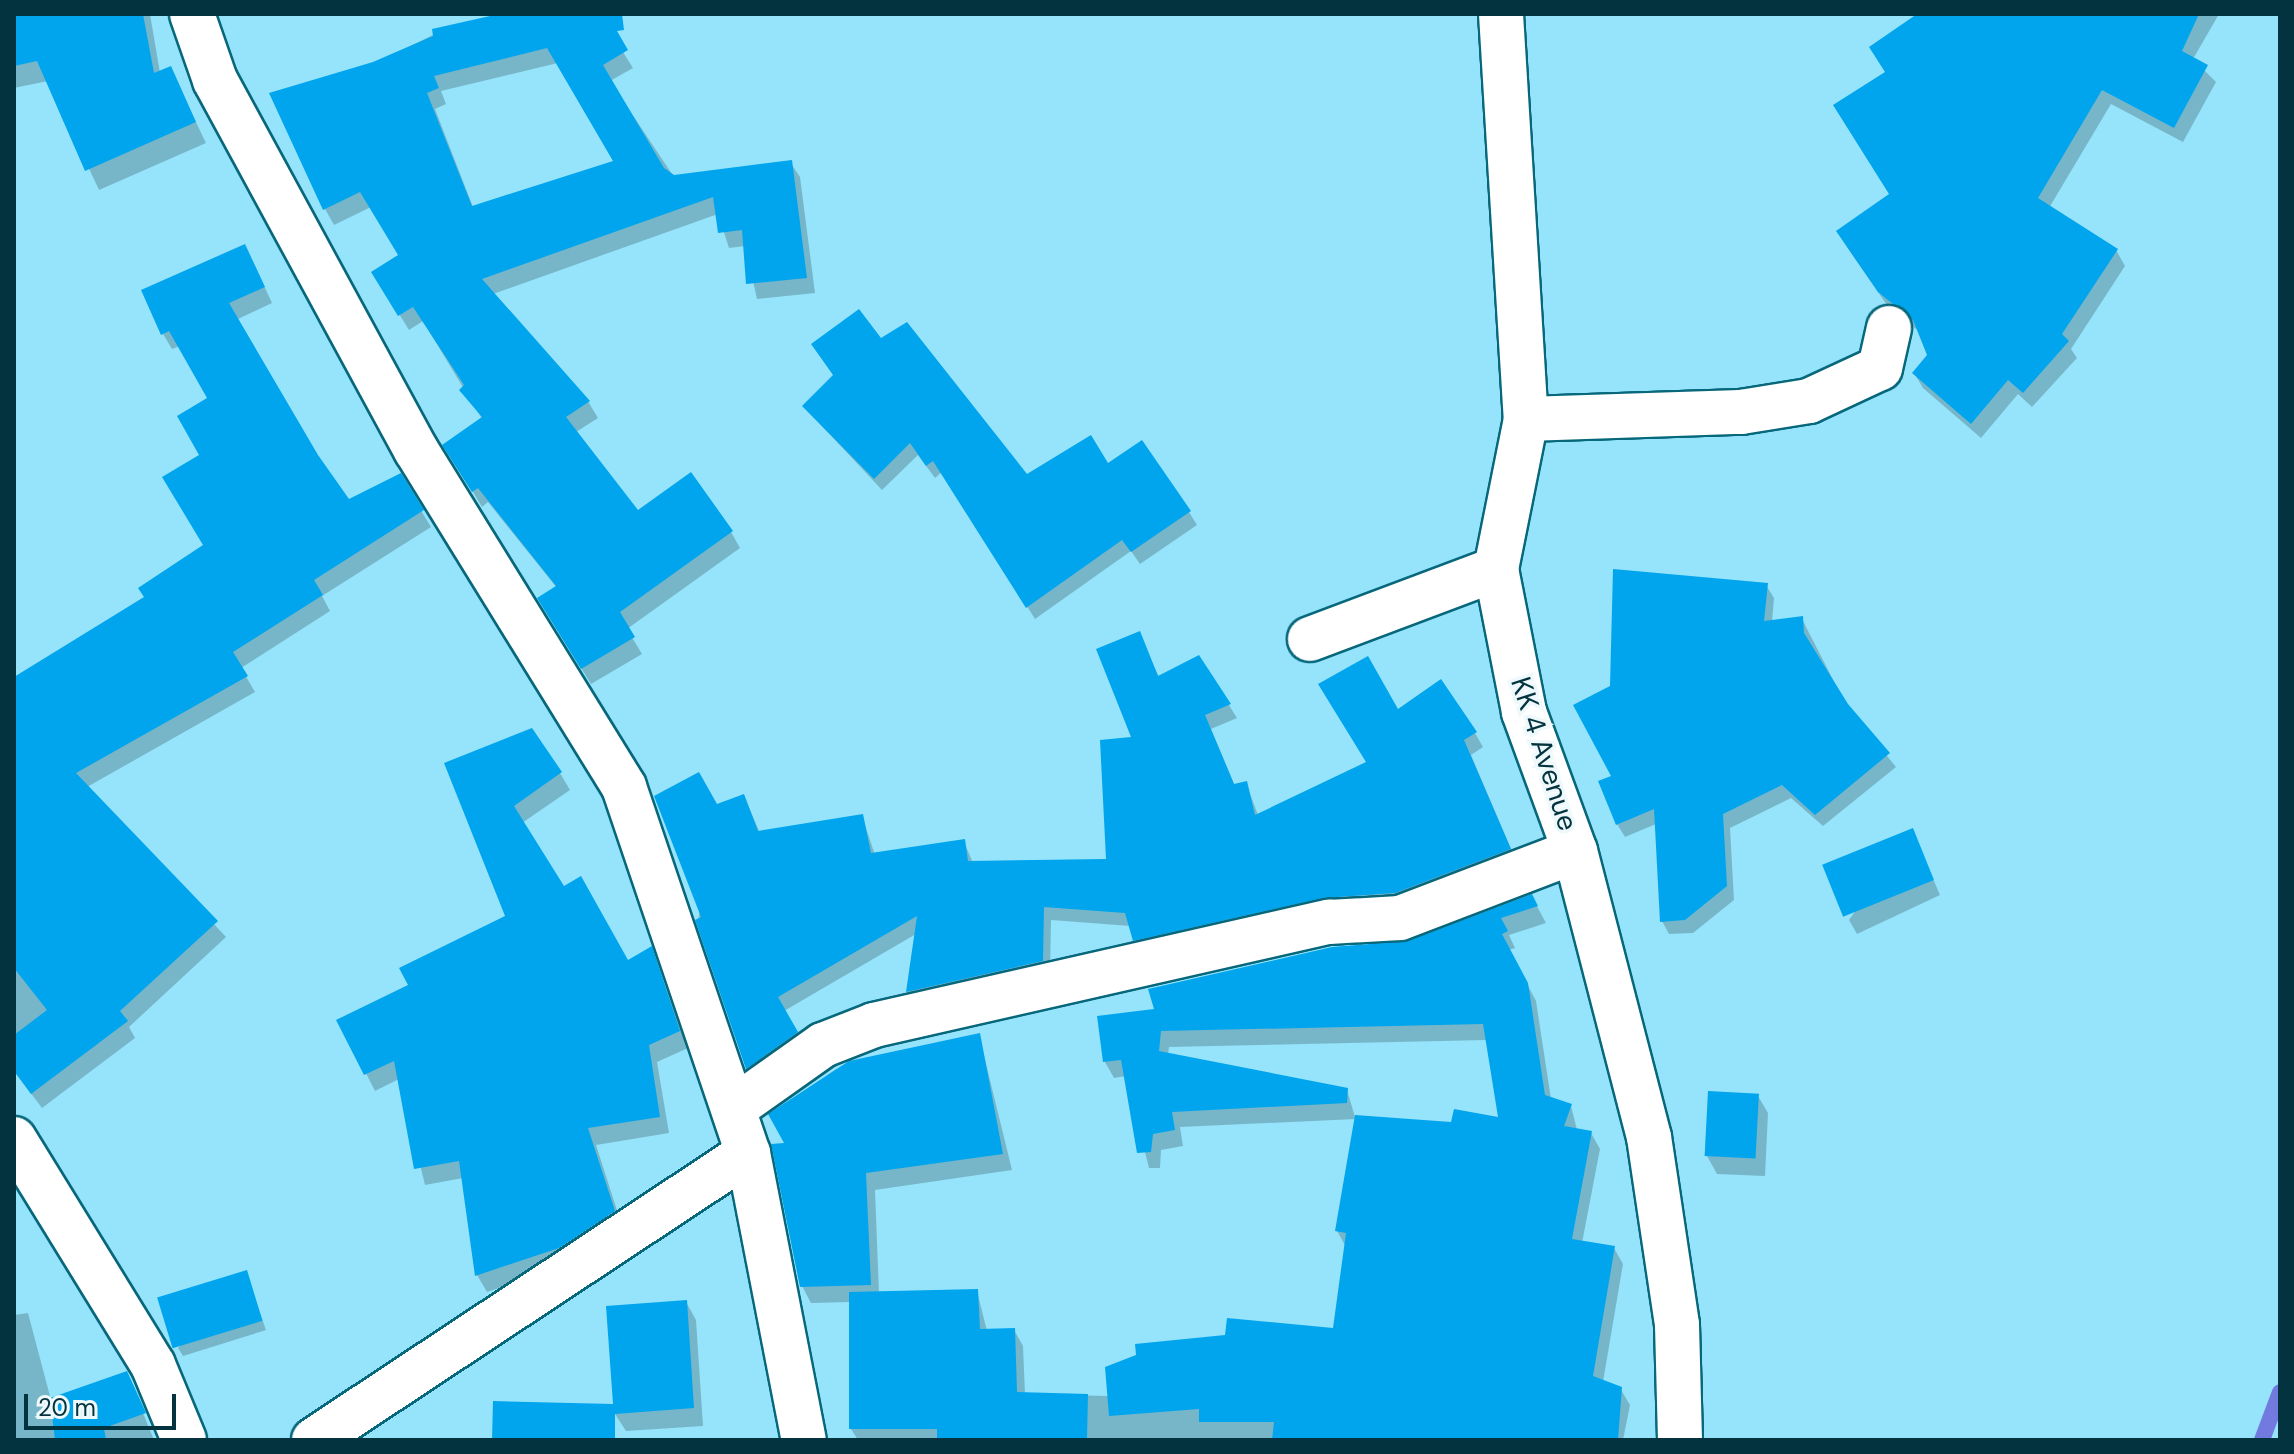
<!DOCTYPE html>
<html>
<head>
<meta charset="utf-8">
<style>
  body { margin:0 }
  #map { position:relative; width:2294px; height:1454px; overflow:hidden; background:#95e4fb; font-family:"DM Sans",sans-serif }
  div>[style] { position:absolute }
  .shadow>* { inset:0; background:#0003 }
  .stream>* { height:16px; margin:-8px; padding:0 8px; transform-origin:8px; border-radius:8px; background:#7279df }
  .building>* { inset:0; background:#01a5ed; transform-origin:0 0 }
  .roads { filter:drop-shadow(2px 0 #07677b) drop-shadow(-2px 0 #07677b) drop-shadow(0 2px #07677b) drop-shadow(0 -2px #07677b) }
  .minor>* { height:44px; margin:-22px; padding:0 22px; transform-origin:22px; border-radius:22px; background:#fff }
  .secondary>* { height:44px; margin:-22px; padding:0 22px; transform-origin:22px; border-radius:22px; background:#fff }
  span { translate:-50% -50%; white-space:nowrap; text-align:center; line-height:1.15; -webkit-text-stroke:7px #eff9fb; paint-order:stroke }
  .street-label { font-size:28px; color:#02333f }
  .frame { position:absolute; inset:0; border:16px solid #02333f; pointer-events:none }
  .scale { position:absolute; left:24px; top:1394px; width:152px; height:36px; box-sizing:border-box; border:4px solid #02333f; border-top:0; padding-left:10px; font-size:24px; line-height:28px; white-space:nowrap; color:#02333f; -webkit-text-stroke:6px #eff9fb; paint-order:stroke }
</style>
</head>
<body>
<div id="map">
  <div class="shadow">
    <i style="clip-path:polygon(14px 14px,150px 14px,160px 73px,170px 68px,206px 143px,99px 190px,48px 81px,14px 88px)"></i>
    <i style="clip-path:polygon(evenodd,508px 14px,599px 14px,633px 68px,610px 81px,674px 177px,790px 162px,800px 177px,815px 293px,757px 299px,745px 246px,729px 248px,718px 214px,493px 294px,589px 403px,598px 418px,576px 432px,638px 512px,731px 532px,740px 548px,627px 629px,642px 654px,591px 684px,548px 614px,557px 588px,488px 502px,482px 507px,445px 445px,482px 419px,423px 321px,409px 330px,383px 288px,400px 256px,371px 207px,334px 225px,325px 209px,374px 64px,451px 26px,508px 14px,558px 63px,616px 162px,473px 207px,435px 109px,446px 104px,441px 91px,558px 63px)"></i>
    <i style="clip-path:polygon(1943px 14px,2219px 14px,2193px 59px,2216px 82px,2183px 142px,2111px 104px,2049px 208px,2116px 250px,2125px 266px,2071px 349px,2077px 358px,2032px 407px,2018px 394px,1981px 438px,1923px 388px,1914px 373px,1929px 355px,1920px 332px,1889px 308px,1847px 247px,1891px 195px,1886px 73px)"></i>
    <i style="clip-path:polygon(253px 262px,272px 303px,236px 320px,316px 456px,348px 502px,400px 476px,431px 527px,322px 596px,330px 611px,241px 668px,255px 692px,87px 787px,226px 937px,129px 1027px,135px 1038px,42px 1108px,14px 1071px,14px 680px,146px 598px,205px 546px,202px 455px,210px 399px,180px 346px,172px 349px,163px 334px)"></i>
    <i style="clip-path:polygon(880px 341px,1026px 477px,1108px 466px,1189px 512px,1197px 525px,1140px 564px,1131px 551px,1035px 619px,942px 472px,935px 478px,918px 455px,882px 490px,804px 407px)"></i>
    <i style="clip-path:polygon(1766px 585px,1774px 598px,1772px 622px,1802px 619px,1846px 705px,1896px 767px,1823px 826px,1791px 798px,1730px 828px,1734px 900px,1693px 933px,1669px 934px,1662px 921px,1656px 824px,1625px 837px,1617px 824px,1612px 687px)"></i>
    <i style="clip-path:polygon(1139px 634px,1159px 677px,1199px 657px,1237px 718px,1211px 729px,1235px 786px,1246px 783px,1258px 815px,1368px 763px,1397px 711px,1475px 733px,1483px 747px,1471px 755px,1517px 863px,1403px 906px,1143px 954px,1131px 926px,1051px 920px,1050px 975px,915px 1005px,908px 992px,916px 934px,784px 1011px,804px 1047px,755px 1081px,698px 921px,716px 806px,744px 796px,760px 833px,862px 816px,875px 855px,964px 842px,973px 863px,1108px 861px,1134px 739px)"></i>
    <i style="clip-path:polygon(447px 764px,560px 773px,570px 790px,522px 823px,564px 888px,628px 963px,651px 949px,688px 1048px,657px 1062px,669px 1133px,596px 1145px,623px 1229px,568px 1265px,487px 1292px,477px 1275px,463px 1178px,425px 1185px,399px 1079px,375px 1091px,339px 1020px,410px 986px,507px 917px)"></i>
    <i style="clip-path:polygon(1912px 830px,1940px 895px,1857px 934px,1849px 920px)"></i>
    <i style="clip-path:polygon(evenodd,1532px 897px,1546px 923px,1509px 935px,1515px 948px,1509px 950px,1536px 1001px,1551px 1099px,1571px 1106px,1577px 1130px,1591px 1133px,1600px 1149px,1582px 1243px,1614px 1248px,1623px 1264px,1603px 1382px,1620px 1388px,1630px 1405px,1623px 1440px,858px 1440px,851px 1429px,851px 1302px,811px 1303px,802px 1286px,787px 1144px,771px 1115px,836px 1069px,979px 1035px,1012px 1170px,875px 1190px,879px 1294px,977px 1291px,987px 1331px,1014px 1330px,1023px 1346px,1025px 1394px,1109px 1396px,1334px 1330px,1346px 1247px,1337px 1231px,1356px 1119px,1180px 1127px,1183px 1146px,1161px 1150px,1160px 1168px,1149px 1168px,1126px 1076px,1114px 1078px,1105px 1062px,1156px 1010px,1409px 943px,1532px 897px,1487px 1040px,1501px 1120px,1453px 1124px,1355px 1117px,1347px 1090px,1168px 1055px,1169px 1047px,1487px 1040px)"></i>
    <i style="clip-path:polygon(1758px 1096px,1768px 1113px,1765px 1176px,1717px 1174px,1707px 1156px)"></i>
    <i style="clip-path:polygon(246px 1272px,266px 1330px,183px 1356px,178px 1348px)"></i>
    <i style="clip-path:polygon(686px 1302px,696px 1320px,703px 1426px,626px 1431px,615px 1414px)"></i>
    <i style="clip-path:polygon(28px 1313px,51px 1400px,127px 1374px,154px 1440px,14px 1440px,14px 1315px)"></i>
  </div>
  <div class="stream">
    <i style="left:2262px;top:1440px;width:51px;rotate:-69.4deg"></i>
  </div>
  <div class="building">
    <i style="clip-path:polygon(14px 14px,143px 14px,154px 73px,171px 66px,196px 122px,85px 171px,37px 61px,14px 66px)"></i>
    <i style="clip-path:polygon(evenodd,499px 14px,622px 14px,624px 30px,617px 31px,628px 50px,603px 65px,664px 168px,674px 175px,792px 160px,807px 278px,746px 284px,742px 230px,718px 233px,713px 197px,482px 279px,590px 401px,566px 417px,638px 510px,691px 472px,733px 531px,620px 612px,635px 637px,581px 669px,537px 598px,556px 586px,478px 488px,472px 492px,442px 445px,482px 417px,459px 390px,464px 385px,413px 307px,398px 316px,371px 272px,398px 255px,360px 192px,323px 210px,269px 93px,373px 62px,433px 36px,432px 29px,499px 14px,547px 48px,613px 161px,472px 206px,427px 93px,439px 88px,434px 76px,547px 48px)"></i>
    <i style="clip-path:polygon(1917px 14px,2199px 14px,2182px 51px,2208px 65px,2174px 128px,2102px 90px,2038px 198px,2118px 249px,2062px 334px,2069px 341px,2023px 393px,2008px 380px,1971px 424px,1912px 373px,1927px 355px,1913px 320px,1878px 292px,1836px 231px,1889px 194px,1833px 105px,1885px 72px,1869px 47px)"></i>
    <i style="clip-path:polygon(245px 244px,265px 287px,229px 303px,318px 455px,349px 499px,401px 473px,424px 510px,314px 580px,323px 595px,233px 652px,248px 676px,76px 773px,218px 921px,120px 1011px,128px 1021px,31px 1094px,14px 1071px,14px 1035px,47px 1010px,14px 968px,14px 677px,144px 597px,138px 588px,203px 545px,162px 477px,199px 455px,177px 416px,207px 398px,169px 331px,161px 335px,141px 290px)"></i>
    <i style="clip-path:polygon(859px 309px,881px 338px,907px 322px,1027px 474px,1091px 435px,1108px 463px,1142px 440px,1191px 511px,1131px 552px,1122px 540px,1026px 608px,933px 461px,926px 466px,910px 443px,874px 479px,802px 406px,833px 375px,811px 344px)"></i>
    <i style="clip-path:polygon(1613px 569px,1768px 583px,1764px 621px,1803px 616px,1804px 633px,1848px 704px,1890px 753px,1815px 815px,1782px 785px,1723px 814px,1727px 886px,1685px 920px,1660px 922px,1654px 809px,1616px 825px,1598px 781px,1611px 776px,1573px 705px,1610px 686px)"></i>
    <i style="clip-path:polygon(1140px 631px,1158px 676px,1199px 655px,1231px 704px,1205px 715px,1234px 784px,1247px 781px,1255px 815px,1366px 762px,1318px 684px,1368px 656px,1398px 709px,1441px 679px,1477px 732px,1464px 740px,1511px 849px,1395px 893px,1323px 898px,1133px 941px,1125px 913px,1044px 907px,1043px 961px,906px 992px,917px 916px,778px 997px,798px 1032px,746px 1069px,695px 920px,701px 917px,654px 796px,699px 772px,717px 804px,744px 794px,758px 831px,863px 814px,871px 853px,965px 839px,968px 861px,1106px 859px,1100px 740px,1131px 737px,1096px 649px)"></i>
    <i style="clip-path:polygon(532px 728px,562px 772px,514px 806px,564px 886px,581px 876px,628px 960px,652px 946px,680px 1031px,649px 1045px,660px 1117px,588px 1128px,615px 1211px,559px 1248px,475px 1276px,459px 1161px,414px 1169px,394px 1061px,364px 1075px,336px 1020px,408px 985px,399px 968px,505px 916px,444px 763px)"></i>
    <i style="left:1913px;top:828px;width:56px;height:98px;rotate:68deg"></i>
    <i style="clip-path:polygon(1532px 894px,1538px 906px,1501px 918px,1508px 931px,1502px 934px,1528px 983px,1545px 1095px,1572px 1104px,1564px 1126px,1592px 1131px,1572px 1239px,1615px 1246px,1593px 1376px,1622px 1387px,1618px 1440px,1272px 1440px,1274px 1422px,1199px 1422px,1199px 1409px,1109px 1416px,1105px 1367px,1136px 1355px,1135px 1344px,1225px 1335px,1227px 1318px,1333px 1328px,1346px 1233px,1335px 1231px,1355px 1115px,1451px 1122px,1454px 1109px,1498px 1117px,1483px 1024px,1161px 1031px,1159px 1051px,1348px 1088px,1347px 1103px,1172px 1112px,1175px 1130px,1153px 1134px,1151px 1152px,1137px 1153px,1121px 1060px,1103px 1062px,1097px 1016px,1154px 1009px,1148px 989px,1332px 947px,1408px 941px)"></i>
    <i style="clip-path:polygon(980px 1033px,1003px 1154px,866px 1173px,871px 1285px,800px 1287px,771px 1144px,784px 1143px,768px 1114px,849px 1061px)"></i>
    <i style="left:1708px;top:1091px;width:51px;height:65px;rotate:3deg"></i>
    <i style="left:247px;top:1270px;width:53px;height:94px;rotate:73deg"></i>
    <i style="clip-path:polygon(978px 1289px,980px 1329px,1015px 1328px,1017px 1392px,1088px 1394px,1087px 1440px,937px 1440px,937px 1429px,849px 1429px,849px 1292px)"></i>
    <i style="clip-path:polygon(687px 1300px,694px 1408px,615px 1414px,615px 1440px,492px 1440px,493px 1401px,613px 1404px,606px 1306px)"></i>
    <i style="clip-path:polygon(127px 1371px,146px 1413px,104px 1428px,106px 1440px,55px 1440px,50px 1398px)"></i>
  </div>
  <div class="roads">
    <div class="minor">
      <i style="left:192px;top:14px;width:70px;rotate:70.8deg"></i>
      <i style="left:215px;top:80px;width:421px;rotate:61.5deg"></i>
      <i style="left:416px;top:450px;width:396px;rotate:58.3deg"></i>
      <i style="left:624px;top:787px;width:386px;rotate:71.3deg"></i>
      <i style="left:748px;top:1153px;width:292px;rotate:79deg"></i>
      <i style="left:1526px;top:419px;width:215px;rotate:-1.9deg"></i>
      <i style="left:1741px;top:412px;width:69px;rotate:-9.2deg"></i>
      <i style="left:1809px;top:401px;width:78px;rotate:-24.9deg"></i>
      <i style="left:1880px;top:368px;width:41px;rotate:-77.3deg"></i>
      <i style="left:1310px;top:639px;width:199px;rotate:-20.6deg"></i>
      <i style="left:734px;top:1108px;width:109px;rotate:-35.3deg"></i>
      <i style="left:823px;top:1045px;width:55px;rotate:-21.4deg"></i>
      <i style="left:874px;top:1025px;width:467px;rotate:-12.8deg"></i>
      <i style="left:1329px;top:922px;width:71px;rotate:-3.2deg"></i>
      <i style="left:1400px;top:918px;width:187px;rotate:-20.9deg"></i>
      <i style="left:14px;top:1139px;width:265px;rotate:58.4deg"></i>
      <i style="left:153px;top:1365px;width:81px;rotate:67.5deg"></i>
      <i style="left:314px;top:1440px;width:520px;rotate:-33.48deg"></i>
    </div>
    <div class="secondary">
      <i style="left:1501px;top:14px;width:406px;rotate:86.5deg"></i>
      <i style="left:1526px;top:419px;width:153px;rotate:101.3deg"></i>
      <i style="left:1496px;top:569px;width:146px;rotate:78.9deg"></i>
      <i style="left:1524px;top:712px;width:148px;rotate:69.9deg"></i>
      <i style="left:1575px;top:851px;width:295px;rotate:75.5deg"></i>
      <i style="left:1649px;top:1137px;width:190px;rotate:81.5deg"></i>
      <i style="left:1677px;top:1325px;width:115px;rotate:88.5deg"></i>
    </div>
  </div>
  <div class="street-label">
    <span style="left:1544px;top:754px;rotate:72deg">KK 4 Avenue</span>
  </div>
  <div class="frame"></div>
  <div class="scale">20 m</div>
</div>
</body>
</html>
